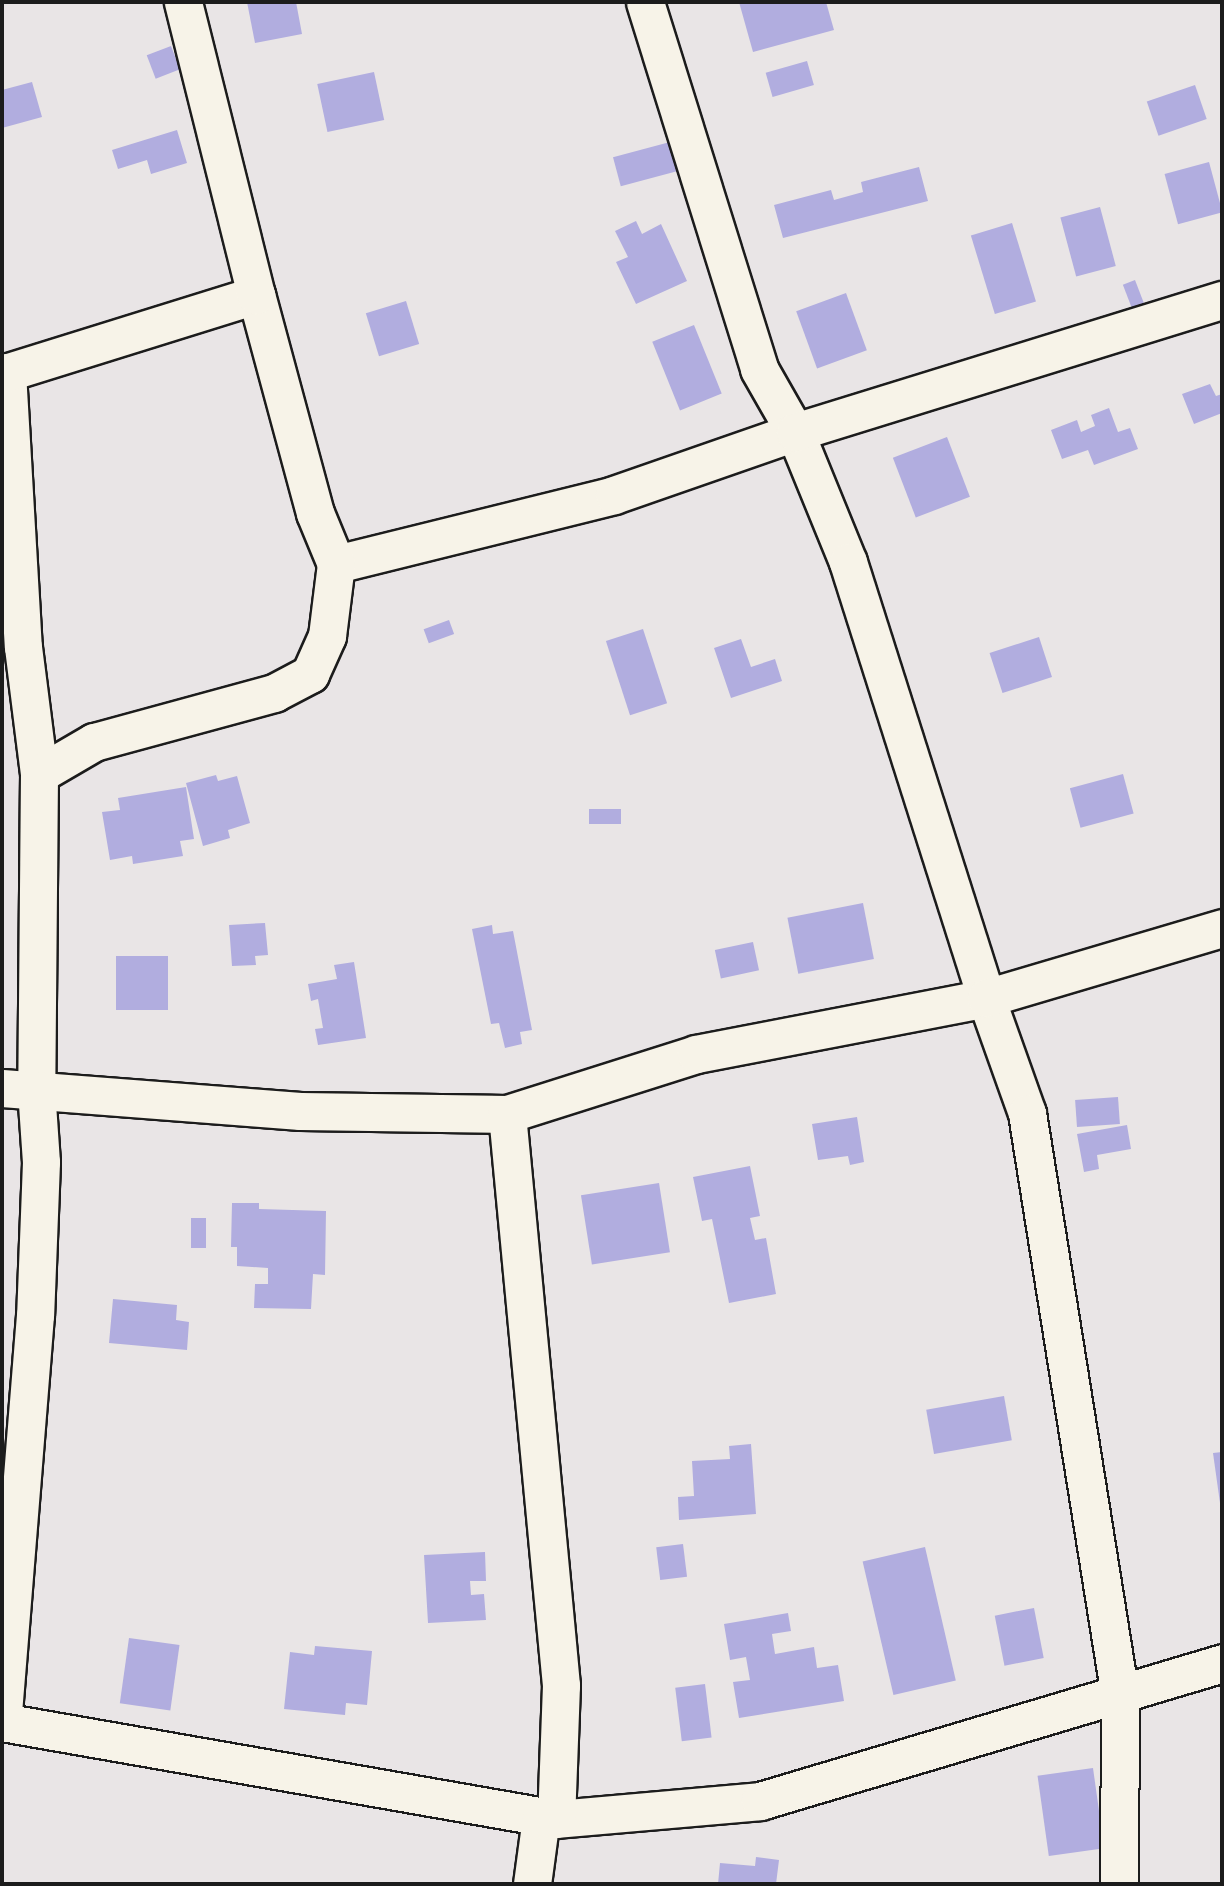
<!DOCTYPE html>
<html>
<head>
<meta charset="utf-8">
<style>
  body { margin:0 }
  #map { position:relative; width:1224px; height:1886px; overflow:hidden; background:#e9e5e6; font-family:"Balsamiq Sans",sans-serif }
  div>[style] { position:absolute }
  .building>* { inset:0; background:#b1addf; transform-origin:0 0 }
  .roads { filter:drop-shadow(2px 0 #1c1c1c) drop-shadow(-2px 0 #1c1c1c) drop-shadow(0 2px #1c1c1c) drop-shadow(0 -2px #1c1c1c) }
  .street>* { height:37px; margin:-18.5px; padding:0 18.5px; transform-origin:18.5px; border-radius:18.5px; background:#f7f3e8 }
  span { translate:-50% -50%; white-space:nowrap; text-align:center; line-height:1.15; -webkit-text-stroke:6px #f7f3e8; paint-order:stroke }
  .frame { position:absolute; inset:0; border:4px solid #1c1c1c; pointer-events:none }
</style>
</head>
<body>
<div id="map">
  <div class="building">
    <i style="clip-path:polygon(247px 2px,296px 2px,302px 34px,255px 43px)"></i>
    <i style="clip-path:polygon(739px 2px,826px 2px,834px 30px,753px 52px)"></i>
    <i style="left:171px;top:46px;width:25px;height:26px;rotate:69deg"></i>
    <i style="left:807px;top:61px;width:25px;height:43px;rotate:74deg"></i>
    <i style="left:374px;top:72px;width:49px;height:58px;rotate:78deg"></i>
    <i style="clip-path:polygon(32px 82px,42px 117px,2px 128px,2px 90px)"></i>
    <i style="left:1195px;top:85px;width:36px;height:51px;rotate:71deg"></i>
    <i style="clip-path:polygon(177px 130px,187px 163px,151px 174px,147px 160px,118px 169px,112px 150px)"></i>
    <i style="left:670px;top:142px;width:30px;height:59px;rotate:75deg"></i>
    <i style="left:1209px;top:162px;width:52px;height:46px;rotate:75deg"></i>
    <i style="clip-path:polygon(919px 167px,928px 201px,783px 238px,774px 205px,831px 190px,834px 200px,863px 192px,861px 182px)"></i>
    <i style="left:1100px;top:207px;width:61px;height:41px;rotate:75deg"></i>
    <i style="clip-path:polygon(636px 221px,642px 234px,661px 224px,687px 281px,636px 304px,616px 262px,628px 257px,615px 231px)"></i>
    <i style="left:1012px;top:223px;width:82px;height:43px;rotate:73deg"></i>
    <i style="left:1135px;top:280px;width:33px;height:13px;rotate:69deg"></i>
    <i style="left:846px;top:293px;width:61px;height:53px;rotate:70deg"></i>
    <i style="left:406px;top:301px;width:45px;height:42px;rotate:73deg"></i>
    <i style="left:694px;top:325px;width:74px;height:45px;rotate:68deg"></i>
    <i style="clip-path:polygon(1210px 384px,1216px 396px,1222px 394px,1222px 413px,1194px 424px,1182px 394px)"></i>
    <i style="clip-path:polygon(1109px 408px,1118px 432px,1130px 428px,1138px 449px,1094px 465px,1088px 450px,1062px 459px,1051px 430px,1077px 420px,1081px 432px,1095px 426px,1091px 415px)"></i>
    <i style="left:947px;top:437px;width:64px;height:58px;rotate:69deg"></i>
    <i style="left:449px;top:620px;width:15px;height:27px;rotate:70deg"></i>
    <i style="left:643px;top:629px;width:78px;height:39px;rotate:72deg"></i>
    <i style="left:1039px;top:637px;width:42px;height:52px;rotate:72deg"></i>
    <i style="clip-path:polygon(741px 639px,751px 667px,775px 659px,782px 681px,731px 698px,714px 648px)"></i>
    <i style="left:1123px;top:774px;width:41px;height:55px;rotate:75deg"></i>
    <i style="clip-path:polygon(216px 775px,218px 781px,237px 776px,250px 823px,228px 830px,230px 838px,203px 846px,186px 783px)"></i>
    <i style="clip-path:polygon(186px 787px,194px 839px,180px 841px,183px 856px,133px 864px,132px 856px,110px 860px,102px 812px,120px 810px,118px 798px)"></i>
    <i style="left:621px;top:809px;width:15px;height:32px;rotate:90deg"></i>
    <i style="left:863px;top:903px;width:57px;height:77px;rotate:79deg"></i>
    <i style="clip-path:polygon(265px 923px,268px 955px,255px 956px,256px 965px,232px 966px,229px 925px)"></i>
    <i style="clip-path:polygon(492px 925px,493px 934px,513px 931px,532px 1030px,520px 1032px,522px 1044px,505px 1048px,499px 1023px,491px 1024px,472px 929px)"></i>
    <i style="left:753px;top:942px;width:29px;height:39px;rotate:78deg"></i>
    <i style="left:116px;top:956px;width:52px;height:54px"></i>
    <i style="clip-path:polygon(354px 962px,366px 1038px,318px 1045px,315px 1029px,323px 1028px,318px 999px,311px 1001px,308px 984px,337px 979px,334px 965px)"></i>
    <i style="left:1118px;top:1097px;width:27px;height:43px;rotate:86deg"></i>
    <i style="clip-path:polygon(857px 1117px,864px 1162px,850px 1165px,848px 1156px,818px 1160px,812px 1124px)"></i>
    <i style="clip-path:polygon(1127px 1125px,1131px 1149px,1097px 1155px,1099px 1169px,1084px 1172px,1077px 1134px)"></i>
    <i style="clip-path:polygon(750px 1166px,760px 1216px,750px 1218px,755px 1240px,766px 1238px,776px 1294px,729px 1303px,712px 1219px,702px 1221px,693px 1177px)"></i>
    <i style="left:659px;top:1183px;width:70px;height:79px;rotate:81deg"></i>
    <i style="clip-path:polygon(232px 1203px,259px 1203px,259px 1209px,326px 1211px,325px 1275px,313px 1274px,311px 1309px,254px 1308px,255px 1284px,268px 1284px,268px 1268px,237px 1266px,237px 1247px,231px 1247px)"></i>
    <i style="left:191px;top:1218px;width:15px;height:30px"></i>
    <i style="clip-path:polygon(113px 1299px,177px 1305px,176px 1320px,189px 1322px,187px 1350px,109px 1343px)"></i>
    <i style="left:1004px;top:1396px;width:45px;height:79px;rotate:80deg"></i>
    <i style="clip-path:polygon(751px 1444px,756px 1514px,679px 1520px,678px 1497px,694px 1496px,692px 1461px,730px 1459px,729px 1446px)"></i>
    <i style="clip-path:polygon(1222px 1452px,1222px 1503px,1220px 1503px,1213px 1453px)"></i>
    <i style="left:683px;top:1544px;width:33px;height:27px;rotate:83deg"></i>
    <i style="left:925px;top:1547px;width:137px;height:64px;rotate:77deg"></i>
    <i style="clip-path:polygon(485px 1552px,486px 1581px,470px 1581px,471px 1595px,484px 1594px,486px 1620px,428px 1623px,424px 1555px)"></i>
    <i style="left:1034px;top:1608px;width:51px;height:40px;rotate:79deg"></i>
    <i style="clip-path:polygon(788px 1613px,791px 1631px,772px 1634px,775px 1654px,814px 1647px,817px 1668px,838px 1665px,844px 1701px,739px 1718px,733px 1682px,750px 1680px,746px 1657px,730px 1660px,724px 1624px)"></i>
    <i style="left:129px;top:1638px;width:51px;height:66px;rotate:8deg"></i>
    <i style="clip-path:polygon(315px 1646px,372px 1651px,367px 1705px,346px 1703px,345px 1715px,284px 1709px,290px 1652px,314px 1655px)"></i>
    <i style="left:705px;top:1684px;width:54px;height:30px;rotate:83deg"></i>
    <i style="left:1093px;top:1768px;width:81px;height:56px;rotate:82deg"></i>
    <i style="clip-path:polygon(756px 1857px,779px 1860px,776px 1884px,718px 1884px,720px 1863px,755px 1866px)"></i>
  </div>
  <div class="roads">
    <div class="street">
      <i style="left:645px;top:2px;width:384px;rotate:72.7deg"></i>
      <i style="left:759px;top:369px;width:73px;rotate:60.3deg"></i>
      <i style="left:795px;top:432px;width:140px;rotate:67.8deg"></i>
      <i style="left:848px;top:562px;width:457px;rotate:72.4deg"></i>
      <i style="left:986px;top:998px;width:122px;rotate:70.4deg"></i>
      <i style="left:1027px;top:1113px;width:590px;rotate:80.94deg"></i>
      <i style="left:1120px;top:1696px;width:188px;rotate:90.3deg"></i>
      <i style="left:7px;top:372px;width:275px;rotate:86.7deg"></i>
      <i style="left:23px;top:647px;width:128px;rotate:82.8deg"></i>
      <i style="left:39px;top:774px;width:315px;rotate:90.5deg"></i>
      <i style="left:36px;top:1089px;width:73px;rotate:86.1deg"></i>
      <i style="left:41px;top:1162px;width:153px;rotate:92.2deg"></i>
      <i style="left:35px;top:1315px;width:408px;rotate:94.6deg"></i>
      <i style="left:2px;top:1722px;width:562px;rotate:9.93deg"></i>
      <i style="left:556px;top:1819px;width:205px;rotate:-5deg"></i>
      <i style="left:760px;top:1801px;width:482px;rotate:-16.6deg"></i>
      <i style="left:2px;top:374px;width:266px;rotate:-17.3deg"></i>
      <i style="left:336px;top:564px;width:286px;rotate:-13.9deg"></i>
      <i style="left:614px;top:495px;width:192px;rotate:-19.2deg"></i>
      <i style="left:795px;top:432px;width:447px;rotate:-17.2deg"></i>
      <i style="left:39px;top:774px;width:64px;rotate:-30.2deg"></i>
      <i style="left:94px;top:742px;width:187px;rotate:-15.2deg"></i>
      <i style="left:274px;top:693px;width:41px;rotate:-27.8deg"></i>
      <i style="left:310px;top:674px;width:42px;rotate:-65.9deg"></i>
      <i style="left:327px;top:636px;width:73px;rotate:-82.9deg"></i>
      <i style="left:336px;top:564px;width:55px;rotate:-112.4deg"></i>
      <i style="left:315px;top:513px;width:226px;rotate:-105.1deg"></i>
      <i style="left:256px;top:295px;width:302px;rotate:-104deg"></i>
      <i style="left:2px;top:1088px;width:299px;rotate:4.4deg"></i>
      <i style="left:300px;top:1111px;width:207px;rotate:0.8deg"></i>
      <i style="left:507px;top:1114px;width:198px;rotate:-17.6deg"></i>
      <i style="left:696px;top:1054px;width:295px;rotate:-10.9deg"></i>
      <i style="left:986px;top:998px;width:246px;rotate:-16.5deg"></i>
      <i style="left:507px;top:1114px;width:574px;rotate:84.6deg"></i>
      <i style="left:561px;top:1685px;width:134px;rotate:92.1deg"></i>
      <i style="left:532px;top:1884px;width:68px;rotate:-82.3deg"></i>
    </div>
  </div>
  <div class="frame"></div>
</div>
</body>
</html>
